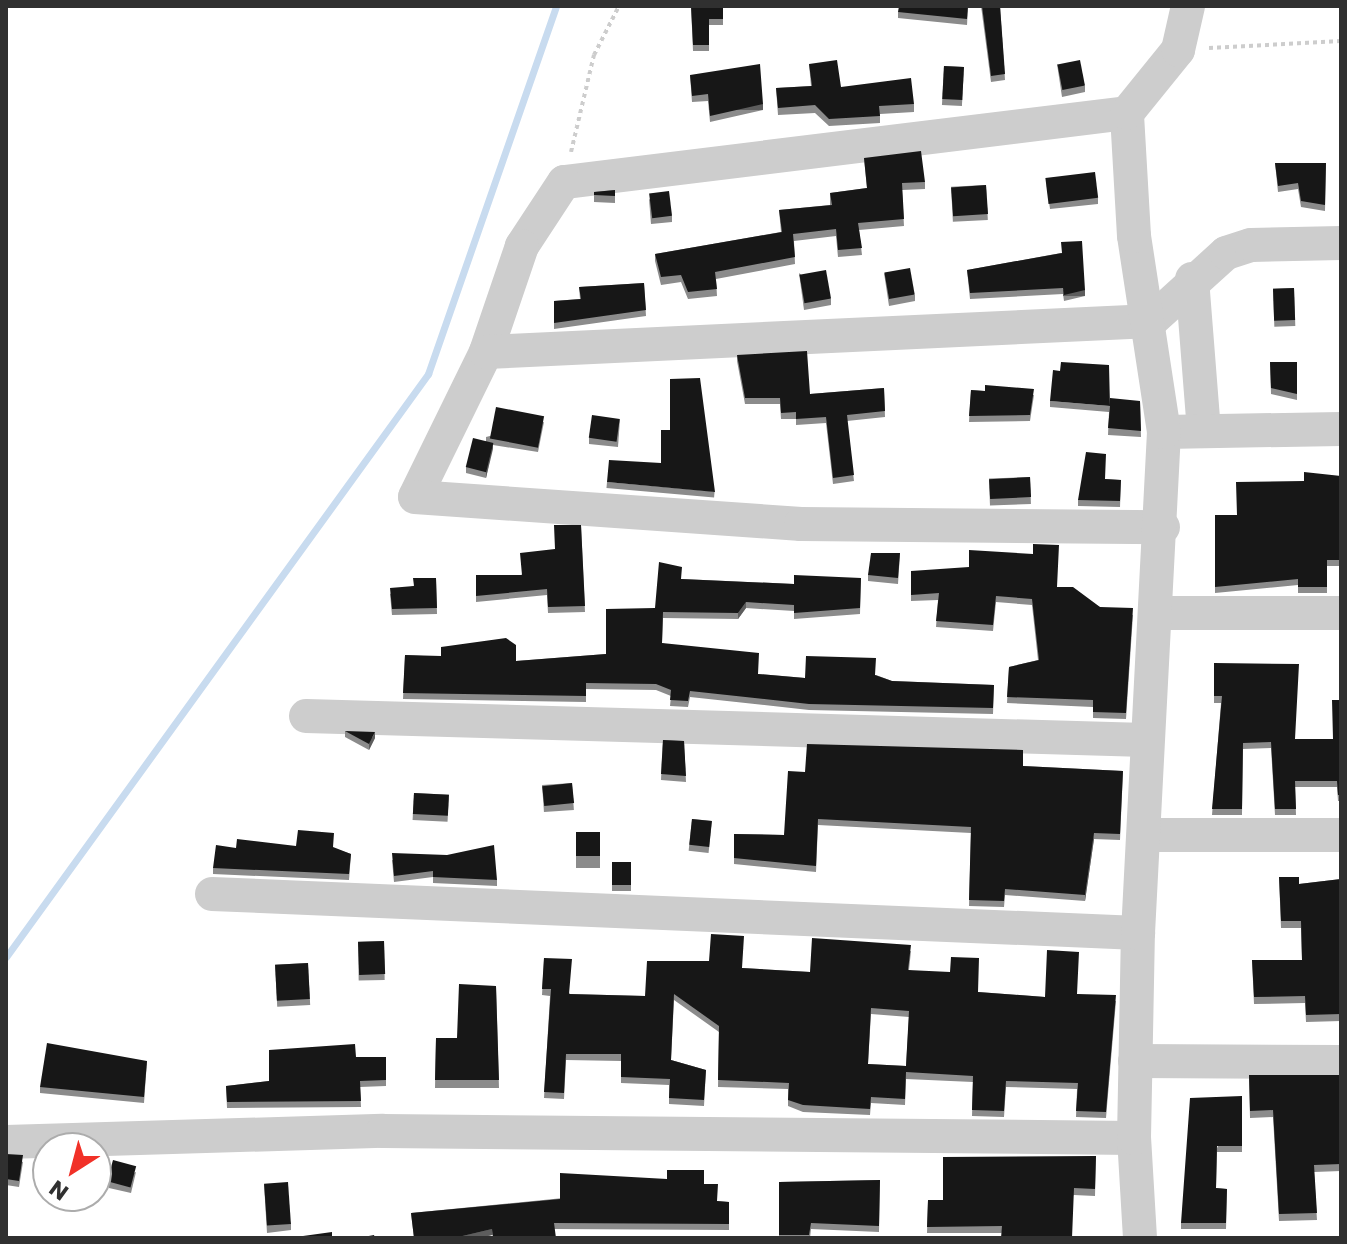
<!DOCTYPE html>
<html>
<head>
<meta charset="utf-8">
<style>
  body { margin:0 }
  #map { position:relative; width:1347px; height:1244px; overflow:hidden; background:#fff; font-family:Poppins,sans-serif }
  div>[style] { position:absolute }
  .stream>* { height:7px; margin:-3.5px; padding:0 3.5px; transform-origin:3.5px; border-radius:3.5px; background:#c8dbef }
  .path>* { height:4px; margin-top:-2px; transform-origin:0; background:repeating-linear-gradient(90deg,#cdcdcd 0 4px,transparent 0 8px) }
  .minor>* { height:34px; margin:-17px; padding:0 17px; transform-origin:17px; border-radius:17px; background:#cdcdcd }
  .wall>* { inset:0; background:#8b8b8b; transform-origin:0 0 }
  .shaded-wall>* { inset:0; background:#5d5d5d; transform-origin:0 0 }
  .building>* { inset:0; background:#171717; transform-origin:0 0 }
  span { translate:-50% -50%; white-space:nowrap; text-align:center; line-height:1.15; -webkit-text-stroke:8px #fff; paint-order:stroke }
  .frame { position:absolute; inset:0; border:8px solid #303030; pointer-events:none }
  .north { position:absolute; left:32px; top:1132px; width:80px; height:80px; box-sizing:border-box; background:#fff; border:2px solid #acacac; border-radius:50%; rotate:216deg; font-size:22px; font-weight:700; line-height:32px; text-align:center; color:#303030 }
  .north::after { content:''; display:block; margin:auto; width:28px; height:36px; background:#f13128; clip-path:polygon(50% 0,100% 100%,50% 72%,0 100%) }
</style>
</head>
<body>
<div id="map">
  <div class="stream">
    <i style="left:6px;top:957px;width:720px;rotate:-54.1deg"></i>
    <i style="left:428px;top:374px;width:390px;rotate:-70.8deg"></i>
  </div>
  <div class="path">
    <i style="left:1209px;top:48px;width:132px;rotate:-3deg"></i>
    <i style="left:571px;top:152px;width:100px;rotate:-76.7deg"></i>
    <i style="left:594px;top:55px;width:55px;rotate:-63deg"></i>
  </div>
  <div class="minor">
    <i style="left:1127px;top:113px;width:567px;rotate:173.01deg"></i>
    <i style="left:564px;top:182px;width:77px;rotate:123.3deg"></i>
    <i style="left:522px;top:246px;width:112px;rotate:108.8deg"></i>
    <i style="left:486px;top:352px;width:161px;rotate:116.1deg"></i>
    <i style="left:415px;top:497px;width:387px;rotate:4deg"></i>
    <i style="left:801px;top:524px;width:362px;rotate:0.5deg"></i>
    <i style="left:1192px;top:279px;width:151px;rotate:85.5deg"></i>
    <i style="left:486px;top:352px;width:666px;rotate:-2.67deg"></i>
    <i style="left:1151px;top:321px;width:101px;rotate:-42.2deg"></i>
    <i style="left:1226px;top:253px;width:26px;rotate:-18deg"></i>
    <i style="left:1251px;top:245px;width:90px;rotate:-1.3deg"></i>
    <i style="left:1164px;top:432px;width:177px;rotate:-1deg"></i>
    <i style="left:1158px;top:613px;width:183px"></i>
    <i style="left:306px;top:716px;width:840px;rotate:1.64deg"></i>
    <i style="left:1144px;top:835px;width:197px"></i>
    <i style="left:212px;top:894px;width:927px;rotate:2.41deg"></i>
    <i style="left:1135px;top:1061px;width:206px;rotate:0.3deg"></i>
    <i style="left:6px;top:1142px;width:377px;rotate:-1.7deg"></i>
    <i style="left:383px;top:1131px;width:751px;rotate:0.53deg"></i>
    <i style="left:1140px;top:1238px;width:100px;rotate:-93.4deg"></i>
    <i style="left:1134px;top:1138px;width:205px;rotate:-88.9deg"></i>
    <i style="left:1138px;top:933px;width:502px;rotate:-87.03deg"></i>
    <i style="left:1164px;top:432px;width:198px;rotate:-98.7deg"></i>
    <i style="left:1134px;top:236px;width:123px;rotate:-93.3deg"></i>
    <i style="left:1127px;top:113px;width:81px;rotate:-51deg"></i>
    <i style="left:1178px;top:50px;width:45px;rotate:-77.2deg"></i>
  </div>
  <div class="wall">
    <i style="clip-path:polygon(691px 6px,723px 6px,723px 25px,709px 25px,709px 51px,693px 51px)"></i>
    <i style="clip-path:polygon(968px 6px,967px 25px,898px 18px,898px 12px)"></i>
    <i style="clip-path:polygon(981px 6px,1000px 6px,1005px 80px,991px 82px)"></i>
    <i style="clip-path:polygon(809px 64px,841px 87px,914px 104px,914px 112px,880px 114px,880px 123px,829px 126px,815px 113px,778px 115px,776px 88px,811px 86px)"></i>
    <i style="clip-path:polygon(1057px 64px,1085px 86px,1085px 92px,1062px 97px)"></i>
    <i style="left:944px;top:66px;width:20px;height:39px;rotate:3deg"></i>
    <i style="clip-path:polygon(690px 75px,763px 110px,710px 122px,708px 101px,692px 102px)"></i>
    <i style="clip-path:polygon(864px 158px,925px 182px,925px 189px,902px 190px,904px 226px,859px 230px,862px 255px,838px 257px,836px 236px,794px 241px,795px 264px,716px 279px,717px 296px,688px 299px,681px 282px,661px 285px,655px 261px,655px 254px,781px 232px,779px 210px,830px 205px,830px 193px,867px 188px)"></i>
    <i style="clip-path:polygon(1275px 163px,1326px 163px,1325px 211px,1301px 207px,1298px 189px,1278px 192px)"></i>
    <i style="clip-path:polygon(1046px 180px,1098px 198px,1098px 204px,1050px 209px)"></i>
    <i style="left:986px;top:185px;width:35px;height:35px;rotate:87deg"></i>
    <i style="clip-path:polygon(615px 190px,615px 203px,594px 202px,594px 192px)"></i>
    <i style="clip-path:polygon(649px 199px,672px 216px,672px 222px,651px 224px)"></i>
    <i style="clip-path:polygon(1061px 253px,1085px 296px,1064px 301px,1063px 294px,970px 299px,967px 270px)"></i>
    <i style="clip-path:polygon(799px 273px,831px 299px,831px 305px,804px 310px)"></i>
    <i style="clip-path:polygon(884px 273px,915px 295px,915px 301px,889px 306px)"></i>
    <i style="clip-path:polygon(644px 283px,646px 316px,554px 329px,554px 301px,580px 299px,579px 287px)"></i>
    <i style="left:1294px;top:288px;width:38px;height:21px;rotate:88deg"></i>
    <i style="clip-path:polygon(737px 355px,810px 394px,884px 388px,885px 417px,847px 421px,854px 481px,833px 484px,826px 423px,796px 425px,796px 419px,781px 419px,780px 404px,745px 404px,737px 361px)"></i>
    <i style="clip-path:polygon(1270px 362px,1297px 362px,1297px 400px,1271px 394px)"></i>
    <i style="clip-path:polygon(971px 390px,1034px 395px,1030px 421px,969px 422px)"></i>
    <i style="clip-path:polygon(1050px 401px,1110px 406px,1140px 401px,1141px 437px,1108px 435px,1109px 412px,1050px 407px)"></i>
    <i style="clip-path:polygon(620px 419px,618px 447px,589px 444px,589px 438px)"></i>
    <i style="clip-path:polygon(544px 422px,538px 452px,493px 445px,486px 478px,466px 473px,466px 467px,486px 441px,486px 437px)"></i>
    <i style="clip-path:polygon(1341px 476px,1341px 566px,1327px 566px,1327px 593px,1298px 593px,1298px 585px,1215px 593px,1215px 515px,1237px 515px,1304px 481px)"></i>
    <i style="left:1030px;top:477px;width:27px;height:41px;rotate:88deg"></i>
    <i style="clip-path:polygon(1105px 479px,1121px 480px,1120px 507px,1078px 506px,1078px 500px)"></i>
    <i style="left:607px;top:482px;width:108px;height:6px;rotate:5deg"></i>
    <i style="clip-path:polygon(581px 525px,585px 612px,548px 613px,547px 595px,476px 602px,476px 575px,521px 575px,555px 549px)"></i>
    <i style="clip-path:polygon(900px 553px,898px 584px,868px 581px,868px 575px)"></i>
    <i style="clip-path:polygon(911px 571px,1057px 587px,1100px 607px,1133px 615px,1126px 719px,1093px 718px,1093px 707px,1007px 703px,1009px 667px,1038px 660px,1032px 605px,996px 602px,993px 631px,936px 627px,938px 600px,911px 601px)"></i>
    <i style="clip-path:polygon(436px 578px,437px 614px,392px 615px,390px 594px)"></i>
    <i style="clip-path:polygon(861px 578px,860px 614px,794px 619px,794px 611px,746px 608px,738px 619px,663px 618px,662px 643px,758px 674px,805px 678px,876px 675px,892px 681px,994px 685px,993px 714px,809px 710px,690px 697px,688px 707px,670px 706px,671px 696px,656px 690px,586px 689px,586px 702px,403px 699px,405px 655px,516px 661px,606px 654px,655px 608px,682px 579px,794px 584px)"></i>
    <i style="clip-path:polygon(1214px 663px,1295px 739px,1333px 739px,1341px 700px,1341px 801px,1338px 801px,1337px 787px,1295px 787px,1296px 815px,1275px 815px,1271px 748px,1243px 749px,1242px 815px,1212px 815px,1221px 703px,1214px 703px)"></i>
    <i style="clip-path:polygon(345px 731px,375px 738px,369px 750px,345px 737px)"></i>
    <i style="clip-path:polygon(663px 740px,684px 741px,686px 782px,661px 780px)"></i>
    <i style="clip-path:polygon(1023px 766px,1123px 771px,1120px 840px,1094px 839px,1085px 901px,1005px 895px,1004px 907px,969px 906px,971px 833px,818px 825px,816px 872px,734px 864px,734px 834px,784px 835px,805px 772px)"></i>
    <i style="left:572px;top:783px;width:27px;height:30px;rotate:86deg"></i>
    <i style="left:414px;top:793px;width:35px;height:27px;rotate:3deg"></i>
    <i style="left:692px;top:819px;width:20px;height:32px;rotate:6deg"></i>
    <i style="left:576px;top:832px;width:24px;height:36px"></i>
    <i style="clip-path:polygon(296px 846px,333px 848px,351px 854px,349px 880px,213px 874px,213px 868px,236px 848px)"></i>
    <i style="clip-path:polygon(392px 860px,497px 880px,497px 886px,433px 883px,433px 877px,394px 882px)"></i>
    <i style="left:612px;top:862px;width:19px;height:29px"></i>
    <i style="clip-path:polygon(1279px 877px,1299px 884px,1341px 879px,1341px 1021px,1306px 1022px,1305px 1003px,1254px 1004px,1252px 960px,1302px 960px,1301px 928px,1281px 928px)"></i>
    <i style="left:384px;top:941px;width:39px;height:26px;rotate:89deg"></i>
    <i style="clip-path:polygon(evenodd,911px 951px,909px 970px,978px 992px,1045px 997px,1077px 994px,1116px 1001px,1106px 1118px,1076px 1117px,1077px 1089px,1006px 1087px,1004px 1117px,972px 1116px,973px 1082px,906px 1079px,905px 1105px,871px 1103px,870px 1115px,803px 1112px,788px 1106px,788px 1089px,718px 1087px,719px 1032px,674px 1000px,671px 1060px,706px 1070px,704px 1106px,669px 1104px,669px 1085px,621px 1083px,621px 1061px,566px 1060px,564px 1099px,544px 1098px,550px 996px,542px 995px,544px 958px,570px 994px,645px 996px,743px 968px,810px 972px,911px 951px,871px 1014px,909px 1017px,906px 1066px,868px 1064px,871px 1014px)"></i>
    <i style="left:308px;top:963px;width:42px;height:33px;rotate:87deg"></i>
    <i style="clip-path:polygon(496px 986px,499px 1088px,435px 1088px,436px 1038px,457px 1038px)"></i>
    <i style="clip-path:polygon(356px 1057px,386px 1057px,386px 1086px,360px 1087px,361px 1107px,227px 1108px,226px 1086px,269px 1081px)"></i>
    <i style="clip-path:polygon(147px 1061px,144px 1103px,40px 1093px,40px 1087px)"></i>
    <i style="clip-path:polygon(1249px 1075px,1341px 1075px,1341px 1171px,1314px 1172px,1317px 1220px,1279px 1221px,1273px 1117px,1250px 1118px)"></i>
    <i style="clip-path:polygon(1242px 1096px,1242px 1152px,1217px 1152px,1216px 1188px,1227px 1189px,1226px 1229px,1181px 1229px,1181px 1223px)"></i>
    <i style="clip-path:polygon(6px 1154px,23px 1162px,19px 1187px,6px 1185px)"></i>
    <i style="clip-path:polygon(1096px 1156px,1095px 1196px,1074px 1195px,1001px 1233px,927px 1233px,928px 1200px,943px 1200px)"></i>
    <i style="clip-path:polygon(136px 1172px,131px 1193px,109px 1188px,109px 1182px)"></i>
    <i style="clip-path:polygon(880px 1180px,879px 1232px,811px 1229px,810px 1238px,779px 1238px,779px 1182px)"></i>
    <i style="clip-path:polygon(264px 1184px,291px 1224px,291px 1230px,267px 1233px)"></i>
    <i style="clip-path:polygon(704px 1184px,717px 1201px,729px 1202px,729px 1230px,555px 1229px,492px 1235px,480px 1238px,414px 1238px,411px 1213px)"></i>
  </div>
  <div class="shaded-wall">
    <i style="left:763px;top:104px;width:6px;height:54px;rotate:90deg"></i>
    <i style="left:1085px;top:290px;width:6px;height:22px;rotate:90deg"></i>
    <i style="clip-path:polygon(493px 443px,493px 449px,486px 478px,486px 472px)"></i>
    <i style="clip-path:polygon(746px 602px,746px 608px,738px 619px,738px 613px)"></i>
    <i style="clip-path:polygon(375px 732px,375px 738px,369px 750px,369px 744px)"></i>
    <i style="clip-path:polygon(1094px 833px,1094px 839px,1085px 901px,1085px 895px)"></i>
    <i style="clip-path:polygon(492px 1229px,492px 1235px,480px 1238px,454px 1238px)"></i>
  </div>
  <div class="building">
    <i style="clip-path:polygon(691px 6px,723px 6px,723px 19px,709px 19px,709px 45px,693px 45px)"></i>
    <i style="clip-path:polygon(899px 6px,968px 6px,967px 19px,898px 12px)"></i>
    <i style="clip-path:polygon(982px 6px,1000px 6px,1005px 74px,991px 76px)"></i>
    <i style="clip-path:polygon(837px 60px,841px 87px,911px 78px,914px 104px,879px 106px,880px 116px,829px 119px,815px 105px,778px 108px,776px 88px,812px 86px,809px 64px)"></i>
    <i style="left:1080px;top:60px;width:26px;height:23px;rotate:79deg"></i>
    <i style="clip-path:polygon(760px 64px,763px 104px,710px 116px,708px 94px,692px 96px,690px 75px)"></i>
    <i style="left:944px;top:66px;width:20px;height:33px;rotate:3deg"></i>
    <i style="clip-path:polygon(921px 151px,925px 182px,902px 183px,904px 219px,858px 223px,862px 248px,838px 250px,836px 229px,793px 234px,795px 257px,715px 272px,717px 289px,688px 292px,681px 275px,661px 277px,655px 254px,782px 232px,779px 210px,832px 205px,830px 193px,867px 188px,864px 158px)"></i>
    <i style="clip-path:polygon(1275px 163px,1326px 163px,1325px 205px,1301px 201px,1298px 183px,1278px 186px)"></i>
    <i style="left:1095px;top:172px;width:26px;height:50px;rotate:83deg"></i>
    <i style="left:986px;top:185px;width:29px;height:35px;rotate:86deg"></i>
    <i style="clip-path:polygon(615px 190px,615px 196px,594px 195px,594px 192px)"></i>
    <i style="left:669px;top:191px;width:25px;height:20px;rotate:83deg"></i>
    <i style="clip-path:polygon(1082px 241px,1085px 290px,1064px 295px,1063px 288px,970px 293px,967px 270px,1062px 253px,1061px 242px)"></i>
    <i style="left:910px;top:268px;width:27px;height:26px;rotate:80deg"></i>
    <i style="left:826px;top:270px;width:29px;height:27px;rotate:80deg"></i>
    <i style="clip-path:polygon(644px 283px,646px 310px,554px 323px,554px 301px,581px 299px,579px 287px)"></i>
    <i style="left:1294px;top:288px;width:32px;height:21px;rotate:88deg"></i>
    <i style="clip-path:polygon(807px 351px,810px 394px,884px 388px,885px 411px,847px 415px,854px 475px,833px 478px,826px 417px,796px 419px,796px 412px,781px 413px,780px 398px,745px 398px,737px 355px)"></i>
    <i style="clip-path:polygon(1061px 362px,1109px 365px,1110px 406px,1110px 398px,1140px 401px,1141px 431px,1108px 428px,1110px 406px,1050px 401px,1053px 370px,1060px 371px)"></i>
    <i style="clip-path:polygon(1270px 362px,1297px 362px,1297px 394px,1271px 388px)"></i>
    <i style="clip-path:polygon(700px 378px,715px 492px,607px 482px,609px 460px,661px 463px,661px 430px,670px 430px,670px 379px)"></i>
    <i style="clip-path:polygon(985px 385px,1034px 389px,1030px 415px,969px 416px,971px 390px,985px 391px)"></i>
    <i style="left:496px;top:407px;width:49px;height:32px;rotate:11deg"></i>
    <i style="left:592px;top:415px;width:28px;height:23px;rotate:8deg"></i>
    <i style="left:473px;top:438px;width:21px;height:30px;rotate:14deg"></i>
    <i style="clip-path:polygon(1086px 452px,1106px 454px,1105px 479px,1121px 480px,1120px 501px,1078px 500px)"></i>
    <i style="clip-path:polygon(1304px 472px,1341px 476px,1341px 560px,1327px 560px,1327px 587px,1298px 587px,1298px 579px,1215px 587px,1215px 515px,1237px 515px,1236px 482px,1304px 481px)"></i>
    <i style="left:1030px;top:477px;width:20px;height:41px;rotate:87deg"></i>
    <i style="clip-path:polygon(554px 525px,581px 525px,585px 606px,548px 607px,547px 589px,476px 596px,476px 575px,522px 575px,520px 553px,555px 549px)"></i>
    <i style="clip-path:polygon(1033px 544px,1059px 545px,1057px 587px,1073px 587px,1100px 607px,1133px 608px,1126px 713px,1093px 712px,1093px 700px,1007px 697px,1009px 667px,1039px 660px,1032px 599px,996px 596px,993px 625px,936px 621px,939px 593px,911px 595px,911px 571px,969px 567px,969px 550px,1033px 554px)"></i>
    <i style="clip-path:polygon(871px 553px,900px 553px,898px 578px,868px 575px)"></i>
    <i style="clip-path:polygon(659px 562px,682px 567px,681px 579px,794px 584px,794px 575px,861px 578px,860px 608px,794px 613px,794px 605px,746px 602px,738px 613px,663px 612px,662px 643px,759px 653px,758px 674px,805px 678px,806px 656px,876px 658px,875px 675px,892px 681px,994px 685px,993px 708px,809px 704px,690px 691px,688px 701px,670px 700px,671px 690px,656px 684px,586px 683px,586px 696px,403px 693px,405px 655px,441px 656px,441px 647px,506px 638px,516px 645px,516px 661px,606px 654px,606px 609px,655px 608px)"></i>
    <i style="clip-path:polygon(413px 578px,436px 578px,437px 608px,392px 609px,390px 588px,414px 586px)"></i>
    <i style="clip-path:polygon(1214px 663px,1299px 664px,1295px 739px,1333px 739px,1332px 700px,1341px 700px,1341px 795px,1338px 795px,1337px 781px,1295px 781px,1296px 809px,1275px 809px,1271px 742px,1243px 743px,1242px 809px,1212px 809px,1222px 696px,1214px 696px)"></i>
    <i style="clip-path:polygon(345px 731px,375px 732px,369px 744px)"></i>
    <i style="clip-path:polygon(663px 740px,684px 741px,686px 776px,661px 774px)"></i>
    <i style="clip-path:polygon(807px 744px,1023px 750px,1023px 766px,1123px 771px,1120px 834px,1094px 833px,1085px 895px,1005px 889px,1004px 901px,969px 900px,971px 827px,818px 819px,816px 866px,734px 858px,734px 834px,784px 835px,788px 771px,805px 772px)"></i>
    <i style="left:572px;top:783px;width:20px;height:30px;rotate:84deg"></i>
    <i style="left:414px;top:793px;width:35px;height:21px;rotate:3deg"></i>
    <i style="left:692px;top:819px;width:20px;height:26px;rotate:6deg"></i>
    <i style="clip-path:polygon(298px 830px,334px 833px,333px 847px,351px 854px,349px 874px,213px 868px,216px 845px,236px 848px,237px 839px,296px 846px)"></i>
    <i style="left:576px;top:832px;width:24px;height:24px"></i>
    <i style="clip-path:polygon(494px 845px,497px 880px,433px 877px,433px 871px,394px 876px,392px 853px,447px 855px)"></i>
    <i style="left:612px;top:862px;width:19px;height:23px"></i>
    <i style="clip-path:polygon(1279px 877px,1299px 877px,1299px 884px,1341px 879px,1341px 1014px,1306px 1015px,1305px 996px,1254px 997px,1252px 960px,1302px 960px,1301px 921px,1281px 921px)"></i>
    <i style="clip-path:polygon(evenodd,711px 934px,744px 936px,742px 968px,810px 972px,812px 938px,911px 945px,908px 970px,950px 972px,951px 957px,979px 958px,978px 992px,1045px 997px,1047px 950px,1079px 952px,1077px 994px,1116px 995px,1106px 1112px,1076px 1111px,1078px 1083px,1006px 1081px,1004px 1111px,972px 1110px,973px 1076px,906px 1072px,905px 1099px,871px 1097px,870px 1109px,803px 1105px,788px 1100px,789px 1083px,718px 1080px,719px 1026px,674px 994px,671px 1060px,706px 1070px,704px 1100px,669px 1098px,670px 1079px,621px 1077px,621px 1054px,566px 1054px,564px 1093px,544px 1092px,551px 989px,542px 989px,544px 958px,572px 959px,569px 994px,645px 996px,647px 961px,709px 961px,711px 934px,871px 1008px,909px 1011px,906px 1066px,868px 1064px,871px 1008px)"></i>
    <i style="left:384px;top:941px;width:33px;height:26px;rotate:88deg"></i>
    <i style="left:308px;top:963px;width:36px;height:33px;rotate:87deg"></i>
    <i style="clip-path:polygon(459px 984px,496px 986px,499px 1080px,435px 1080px,436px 1038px,457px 1038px)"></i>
    <i style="clip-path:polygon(47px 1043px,147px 1061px,144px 1097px,40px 1087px)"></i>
    <i style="clip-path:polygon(355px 1044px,356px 1057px,386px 1057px,386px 1080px,360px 1081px,361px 1101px,227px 1102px,226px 1086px,269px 1081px,269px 1050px)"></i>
    <i style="clip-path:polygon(1249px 1075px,1341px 1075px,1341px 1164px,1314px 1165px,1317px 1213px,1279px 1214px,1273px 1110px,1250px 1111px)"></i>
    <i style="clip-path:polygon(1242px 1096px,1242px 1146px,1217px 1146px,1216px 1188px,1227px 1189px,1226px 1223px,1181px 1223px,1190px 1098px)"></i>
    <i style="clip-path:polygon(6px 1154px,23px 1155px,19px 1181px,6px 1179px)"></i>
    <i style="clip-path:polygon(1096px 1156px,1095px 1189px,1074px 1188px,1072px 1238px,1001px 1238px,1002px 1226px,927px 1227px,928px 1200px,943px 1200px,943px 1157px)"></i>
    <i style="left:113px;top:1160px;width:24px;height:22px;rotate:15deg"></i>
    <i style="clip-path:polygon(667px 1170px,704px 1170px,704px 1184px,718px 1184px,717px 1201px,729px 1202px,729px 1224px,554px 1223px,556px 1238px,493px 1238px,492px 1229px,454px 1238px,414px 1238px,411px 1213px,560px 1199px,560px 1173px,667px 1179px)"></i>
    <i style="clip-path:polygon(880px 1180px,879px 1226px,811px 1223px,809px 1235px,779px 1235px,779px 1182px)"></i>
    <i style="left:288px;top:1182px;width:42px;height:24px;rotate:86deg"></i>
    <i style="clip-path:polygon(332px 1232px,332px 1238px,303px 1238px,303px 1236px)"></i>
    <i style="clip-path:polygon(374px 1235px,375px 1238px,358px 1238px)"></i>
  </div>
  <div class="frame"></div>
  <div class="north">N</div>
</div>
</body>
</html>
